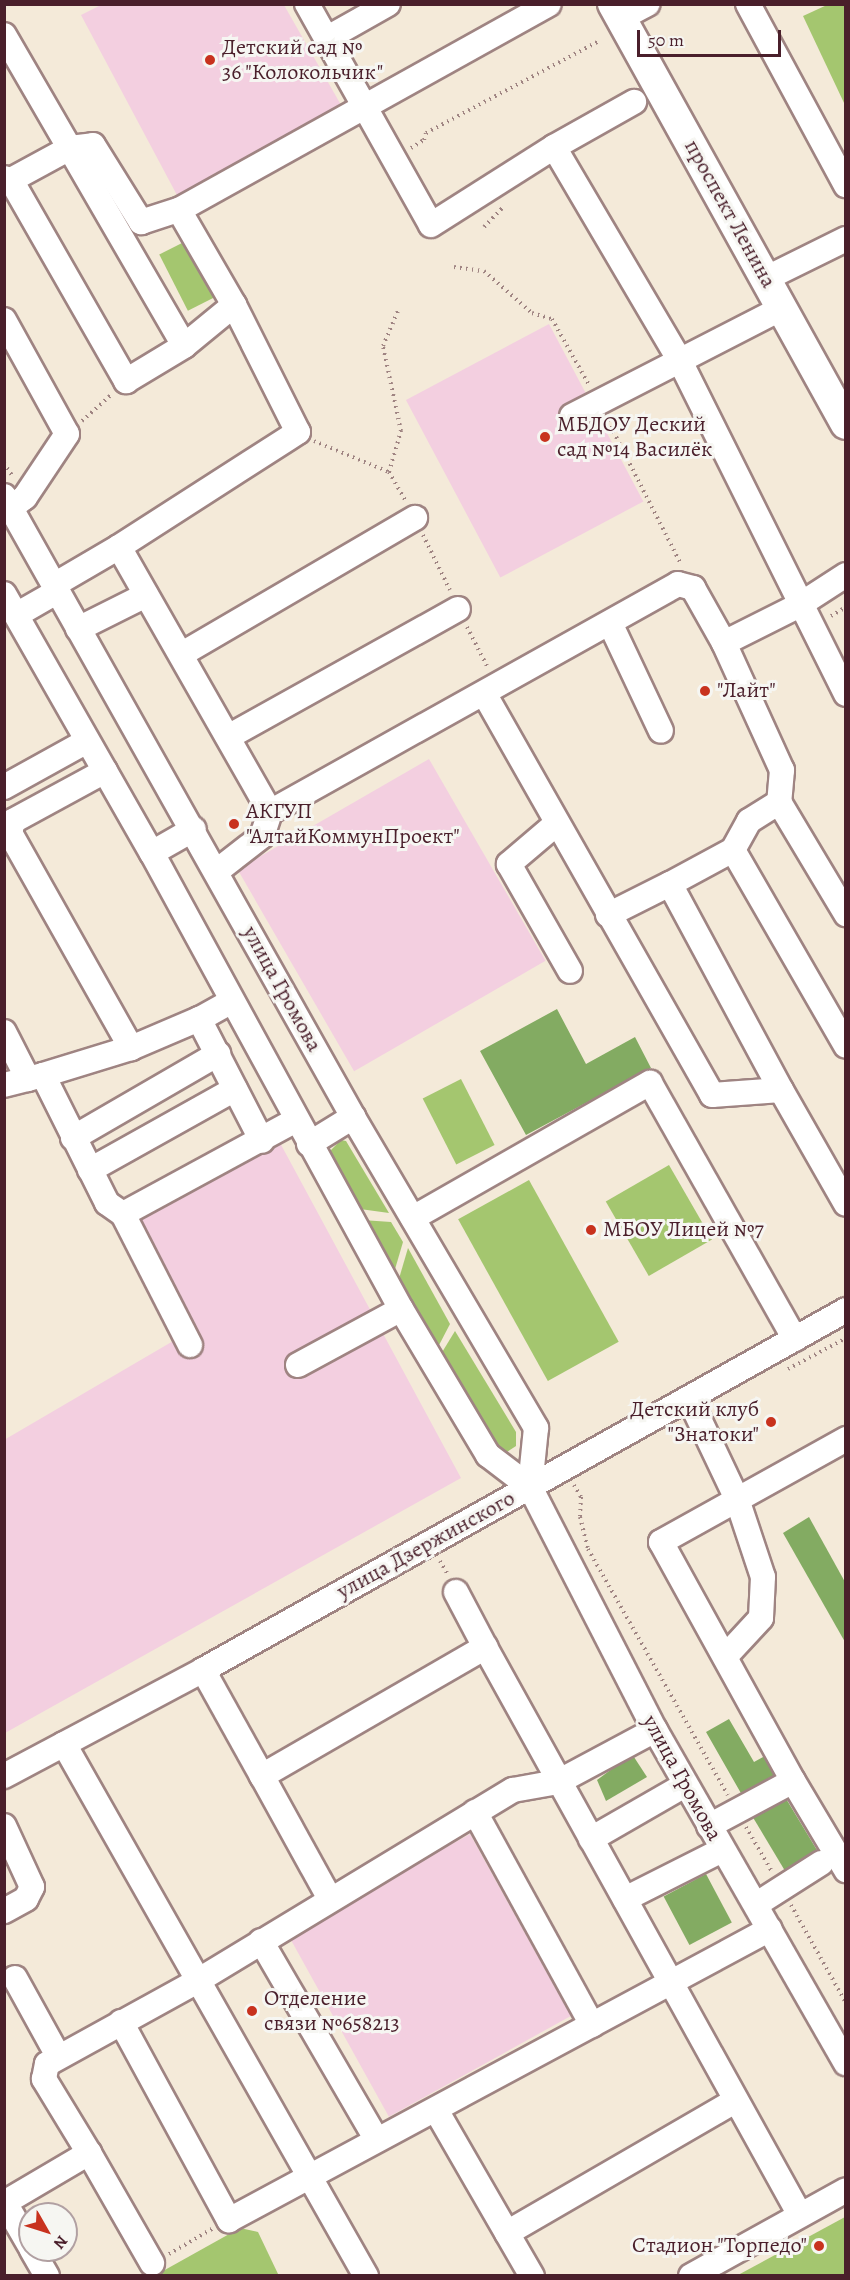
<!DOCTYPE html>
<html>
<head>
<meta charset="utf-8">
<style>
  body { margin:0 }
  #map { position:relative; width:850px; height:2280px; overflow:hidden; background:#f4ead9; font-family:Alegreya,serif }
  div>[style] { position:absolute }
  .built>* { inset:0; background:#f3cfe0; transform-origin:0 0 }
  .green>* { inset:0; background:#a4c66f; transform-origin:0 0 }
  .forest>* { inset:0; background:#83ab62; transform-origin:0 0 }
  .path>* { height:4px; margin-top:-2px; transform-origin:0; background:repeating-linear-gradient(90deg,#9f8482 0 1.5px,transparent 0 6px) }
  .roads { filter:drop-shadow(2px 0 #9f8482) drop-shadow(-2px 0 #9f8482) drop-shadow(0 2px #9f8482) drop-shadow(0 -2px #9f8482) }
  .minor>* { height:24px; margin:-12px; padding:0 12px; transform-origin:12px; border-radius:12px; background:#fff }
  .major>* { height:30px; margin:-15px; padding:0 15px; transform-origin:15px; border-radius:15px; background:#fff }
  .dots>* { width:16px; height:16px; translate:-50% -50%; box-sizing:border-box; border:3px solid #f6f6f2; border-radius:50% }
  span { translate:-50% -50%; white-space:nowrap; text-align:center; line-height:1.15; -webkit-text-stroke:6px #f6f6f2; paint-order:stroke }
  .poi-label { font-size:22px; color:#4a1f2b }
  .left { translate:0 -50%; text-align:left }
  .right { translate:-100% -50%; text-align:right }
  .street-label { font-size:22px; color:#4a1f2b }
  .frame { position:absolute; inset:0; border:6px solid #4a1f2b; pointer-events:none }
  .north { position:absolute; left:18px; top:2202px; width:60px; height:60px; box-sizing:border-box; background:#f6f6f2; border:2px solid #b1a0a2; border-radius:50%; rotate:129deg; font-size:16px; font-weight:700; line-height:24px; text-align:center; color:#4a1f2b }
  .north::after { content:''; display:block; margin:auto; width:21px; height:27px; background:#c8321e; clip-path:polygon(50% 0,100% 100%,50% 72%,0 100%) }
  .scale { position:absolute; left:637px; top:30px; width:144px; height:27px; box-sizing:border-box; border:3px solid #4a1f2b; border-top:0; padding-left:8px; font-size:18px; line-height:21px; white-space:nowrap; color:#4a1f2b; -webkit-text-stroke:4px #f6f6f2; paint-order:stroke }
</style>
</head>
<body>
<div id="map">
  <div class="built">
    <i style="clip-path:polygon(101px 5px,284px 5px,341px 105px,178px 197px,81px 15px)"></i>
    <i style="left:549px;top:324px;width:201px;height:162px;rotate:62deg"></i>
    <i style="left:429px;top:759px;width:233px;height:221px;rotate:60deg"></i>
    <i style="clip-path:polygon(272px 1128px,461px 1478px,5px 1733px,4px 1440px,180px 1337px,115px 1211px)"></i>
    <i style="left:470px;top:1834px;width:208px;height:208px;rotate:61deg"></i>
  </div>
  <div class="green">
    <i style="clip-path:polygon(827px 5px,845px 5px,845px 105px,803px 16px)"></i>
    <i style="left:186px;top:241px;width:63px;height:30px;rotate:63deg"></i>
    <i style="left:461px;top:1079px;width:74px;height:43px;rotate:63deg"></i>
    <i style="clip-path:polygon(341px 1140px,346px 1141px,389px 1213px,360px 1209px,326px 1155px)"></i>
    <i style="left:669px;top:1165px;width:86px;height:73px;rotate:60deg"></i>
    <i style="left:529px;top:1180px;width:185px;height:81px;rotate:61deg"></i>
    <i style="clip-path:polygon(362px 1220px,391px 1222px,403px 1242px,393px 1276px)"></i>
    <i style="clip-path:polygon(408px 1248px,450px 1324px,437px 1349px,398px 1282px)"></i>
    <i style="clip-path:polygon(455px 1331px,516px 1432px,516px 1446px,507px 1452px,496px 1447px,441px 1354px)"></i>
    <i style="clip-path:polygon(845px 2217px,845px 2275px,738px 2275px)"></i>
    <i style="clip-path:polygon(240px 2228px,258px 2232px,279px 2276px,154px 2276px)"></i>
  </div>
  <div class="forest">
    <i style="clip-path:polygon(557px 1009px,586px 1064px,635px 1037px,651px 1068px,526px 1135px,480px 1051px)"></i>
    <i style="clip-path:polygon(809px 1517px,845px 1582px,845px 1642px,783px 1533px)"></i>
    <i style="clip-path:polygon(729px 1719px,754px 1762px,767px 1755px,778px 1775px,742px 1795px,706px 1732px)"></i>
    <i style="clip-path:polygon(632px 1754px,647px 1777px,606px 1801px,597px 1780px)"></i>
    <i style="left:785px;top:1797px;width:64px;height:38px;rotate:59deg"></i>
    <i style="left:706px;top:1874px;width:55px;height:48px;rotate:62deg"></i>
  </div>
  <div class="path">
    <i style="left:411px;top:148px;width:15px;rotate:-32deg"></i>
    <i style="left:424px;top:140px;width:7px;rotate:-74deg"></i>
    <i style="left:426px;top:133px;width:196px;rotate:-28deg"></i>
    <i style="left:484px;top:227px;width:29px;rotate:-46deg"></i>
    <i style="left:454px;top:267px;width:30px;rotate:8deg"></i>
    <i style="left:484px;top:271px;width:64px;rotate:41.2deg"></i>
    <i style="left:532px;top:313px;width:21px;rotate:17deg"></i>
    <i style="left:552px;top:319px;width:76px;rotate:60.7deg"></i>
    <i style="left:82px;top:421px;width:40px;rotate:-42deg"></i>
    <i style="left:608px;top:421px;width:161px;rotate:63deg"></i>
    <i style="left:314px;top:441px;width:81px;rotate:22.5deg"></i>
    <i style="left:389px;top:472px;width:34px;rotate:60deg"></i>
    <i style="left:4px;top:463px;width:17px;rotate:57deg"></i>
    <i style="left:389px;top:472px;width:43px;rotate:-73.7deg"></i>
    <i style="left:401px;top:431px;width:87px;rotate:-102deg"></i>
    <i style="left:383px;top:346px;width:39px;rotate:-67deg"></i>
    <i style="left:423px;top:535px;width:61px;rotate:63.9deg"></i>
    <i style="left:831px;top:616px;width:17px;rotate:-31deg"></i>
    <i style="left:467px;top:627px;width:46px;rotate:62.9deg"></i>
    <i style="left:788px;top:1369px;width:66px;rotate:-28.1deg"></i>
    <i style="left:574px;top:1485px;width:14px;rotate:60deg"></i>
    <i style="left:581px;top:1497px;width:20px;rotate:93deg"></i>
    <i style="left:580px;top:1517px;width:33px;rotate:76deg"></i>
    <i style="left:588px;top:1549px;width:283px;rotate:60.4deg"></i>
    <i style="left:440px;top:1561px;width:16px;rotate:60deg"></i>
    <i style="left:746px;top:1827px;width:50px;rotate:59.8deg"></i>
    <i style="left:791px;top:1905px;width:112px;rotate:60.7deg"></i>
    <i style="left:169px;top:2254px;width:50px;rotate:-30.2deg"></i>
    <i style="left:844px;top:2276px;width:4px;rotate:-63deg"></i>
  </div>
  <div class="roads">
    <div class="minor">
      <i style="left:307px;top:4px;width:253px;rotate:60.7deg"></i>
      <i style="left:431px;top:225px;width:146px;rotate:-32.4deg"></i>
      <i style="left:554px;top:147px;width:248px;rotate:59.5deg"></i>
      <i style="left:680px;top:361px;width:372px;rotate:63.5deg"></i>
      <i style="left:748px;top:4px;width:206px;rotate:61.6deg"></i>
      <i style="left:621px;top:18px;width:30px;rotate:-28deg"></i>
      <i style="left:4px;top:35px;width:359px;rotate:59.9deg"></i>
      <i style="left:326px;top:39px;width:71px;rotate:-29.4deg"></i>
      <i style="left:554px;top:147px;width:92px;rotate:-29.4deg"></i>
      <i style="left:4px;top:178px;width:7px;rotate:16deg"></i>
      <i style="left:11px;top:180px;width:67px;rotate:-28.5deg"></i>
      <i style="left:70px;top:148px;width:23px;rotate:-7deg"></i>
      <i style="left:93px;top:145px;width:91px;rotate:58.1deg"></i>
      <i style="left:141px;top:222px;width:40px;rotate:-18deg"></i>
      <i style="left:179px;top:210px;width:423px;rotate:-29.1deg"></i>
      <i style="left:11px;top:180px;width:232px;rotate:60.2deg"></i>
      <i style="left:126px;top:381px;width:68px;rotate:-31.1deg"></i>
      <i style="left:184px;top:346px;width:65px;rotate:-39.4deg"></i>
      <i style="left:234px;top:305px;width:142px;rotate:63.3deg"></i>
      <i style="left:298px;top:432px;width:213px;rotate:147.3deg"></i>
      <i style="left:119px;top:547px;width:305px;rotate:60.3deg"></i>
      <i style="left:270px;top:812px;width:25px;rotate:108deg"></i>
      <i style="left:262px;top:836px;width:57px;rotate:142.1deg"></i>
      <i style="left:179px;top:210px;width:110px;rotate:59.9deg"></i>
      <i style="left:765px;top:279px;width:90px;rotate:-26.3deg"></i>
      <i style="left:4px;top:320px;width:130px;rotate:61.1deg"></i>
      <i style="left:67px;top:434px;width:76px;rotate:123.7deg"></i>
      <i style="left:25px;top:497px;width:18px;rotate:142deg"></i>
      <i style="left:572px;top:416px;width:236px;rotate:-27.2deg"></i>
      <i style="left:4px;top:496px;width:712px;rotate:60.66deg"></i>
      <i style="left:353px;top:1117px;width:361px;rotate:59.5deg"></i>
      <i style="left:536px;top:1428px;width:59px;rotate:95.8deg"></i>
      <i style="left:54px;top:585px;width:75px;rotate:-30.3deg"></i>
      <i style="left:4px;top:594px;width:298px;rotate:60.3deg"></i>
      <i style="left:152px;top:853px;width:520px;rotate:61.36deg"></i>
      <i style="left:401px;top:1309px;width:170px;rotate:59.2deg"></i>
      <i style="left:488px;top:1455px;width:53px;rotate:37.3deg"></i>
      <i style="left:530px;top:1487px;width:273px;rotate:62.8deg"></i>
      <i style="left:655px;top:1730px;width:384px;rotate:60.2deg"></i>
      <i style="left:18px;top:614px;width:46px;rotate:-29.9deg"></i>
      <i style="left:610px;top:623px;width:119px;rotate:64.7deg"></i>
      <i style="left:78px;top:629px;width:76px;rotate:-26.6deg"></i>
      <i style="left:724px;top:643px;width:140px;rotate:65.5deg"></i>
      <i style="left:782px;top:770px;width:32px;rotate:95deg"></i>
      <i style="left:779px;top:802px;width:131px;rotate:59.1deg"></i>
      <i style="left:182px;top:654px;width:270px;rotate:-30.3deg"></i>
      <i style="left:485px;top:695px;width:460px;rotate:60.4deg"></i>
      <i style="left:712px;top:1095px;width:69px;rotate:-4.1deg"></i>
      <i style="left:781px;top:1090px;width:131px;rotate:60.3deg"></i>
      <i style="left:228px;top:737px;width:263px;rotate:-29.1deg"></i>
      <i style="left:105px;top:771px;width:105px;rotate:151.5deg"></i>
      <i style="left:13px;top:821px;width:12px;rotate:104deg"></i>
      <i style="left:10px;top:833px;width:247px;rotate:60.6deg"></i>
      <i style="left:4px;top:787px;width:95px;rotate:-29deg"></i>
      <i style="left:270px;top:812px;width:467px;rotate:-29.2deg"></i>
      <i style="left:678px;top:584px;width:16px;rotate:15deg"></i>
      <i style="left:693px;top:588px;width:63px;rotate:60.6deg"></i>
      <i style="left:724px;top:643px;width:83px;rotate:-26.6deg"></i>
      <i style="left:798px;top:606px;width:57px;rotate:-32.9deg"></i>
      <i style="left:556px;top:824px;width:62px;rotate:139.6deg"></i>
      <i style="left:509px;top:864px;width:123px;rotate:60.3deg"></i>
      <i style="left:733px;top:850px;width:33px;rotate:-61deg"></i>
      <i style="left:749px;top:821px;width:36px;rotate:-32deg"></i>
      <i style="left:152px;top:853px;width:48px;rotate:-29.7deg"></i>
      <i style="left:670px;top:884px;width:72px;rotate:-28.4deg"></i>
      <i style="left:733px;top:850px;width:226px;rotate:60deg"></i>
      <i style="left:608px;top:915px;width:69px;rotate:-26.6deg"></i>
      <i style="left:670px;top:884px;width:234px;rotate:61.7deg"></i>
      <i style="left:232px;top:1001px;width:38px;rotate:151deg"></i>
      <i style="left:199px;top:1019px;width:137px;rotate:62.7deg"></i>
      <i style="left:4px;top:1032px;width:53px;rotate:62.9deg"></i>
      <i style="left:43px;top:1075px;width:92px;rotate:-17.1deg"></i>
      <i style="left:131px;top:1048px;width:74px;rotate:-23.1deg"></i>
      <i style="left:4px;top:1085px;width:40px;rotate:-14.4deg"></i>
      <i style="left:43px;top:1075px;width:143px;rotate:63.4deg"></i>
      <i style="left:107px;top:1203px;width:19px;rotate:35deg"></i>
      <i style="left:73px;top:1138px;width:168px;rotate:-30.1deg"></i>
      <i style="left:309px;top:1144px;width:52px;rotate:-31.5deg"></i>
      <i style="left:90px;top:1170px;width:166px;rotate:-29.2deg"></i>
      <i style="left:413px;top:1218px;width:273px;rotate:-29.7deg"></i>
      <i style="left:650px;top:1083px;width:294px;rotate:60.5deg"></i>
      <i style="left:190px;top:1345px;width:147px;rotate:-117.1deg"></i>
      <i style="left:123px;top:1214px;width:197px;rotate:-28.5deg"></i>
      <i style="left:298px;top:1365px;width:117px;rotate:-28.5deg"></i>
      <i style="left:689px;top:1398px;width:112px;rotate:64.6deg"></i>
      <i style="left:737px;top:1499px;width:82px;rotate:71.6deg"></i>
      <i style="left:763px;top:1577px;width:41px;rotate:92.8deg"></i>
      <i style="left:761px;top:1618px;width:53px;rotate:132.7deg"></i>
      <i style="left:456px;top:1592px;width:62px;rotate:62.2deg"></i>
      <i style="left:203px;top:1670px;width:121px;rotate:60.9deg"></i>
      <i style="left:64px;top:1744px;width:612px;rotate:60.42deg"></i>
      <i style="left:4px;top:1776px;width:225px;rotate:-28deg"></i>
      <i style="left:203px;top:1670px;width:737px;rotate:-29.24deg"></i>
      <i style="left:793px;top:1781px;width:273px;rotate:-118.9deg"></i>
      <i style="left:661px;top:1542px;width:212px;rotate:-29.1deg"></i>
      <i style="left:475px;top:1812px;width:243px;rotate:61.2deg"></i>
      <i style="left:4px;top:1826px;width:67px;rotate:65.3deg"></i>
      <i style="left:32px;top:1887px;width:13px;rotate:117deg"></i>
      <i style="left:26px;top:1899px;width:25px;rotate:151deg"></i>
      <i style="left:709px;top:1826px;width:95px;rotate:-28.2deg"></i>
      <i style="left:793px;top:1781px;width:104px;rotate:59.2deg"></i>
      <i style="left:591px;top:1839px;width:108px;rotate:-29.9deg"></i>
      <i style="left:330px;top:1899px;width:141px;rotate:-118.9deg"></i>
      <i style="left:262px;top:1776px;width:258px;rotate:-30deg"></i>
      <i style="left:485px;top:1647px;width:649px;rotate:60.99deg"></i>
      <i style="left:625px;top:1899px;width:109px;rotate:-26.8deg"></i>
      <i style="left:757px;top:1904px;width:76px;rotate:-32.6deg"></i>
      <i style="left:261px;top:1941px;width:230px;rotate:59.8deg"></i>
      <i style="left:15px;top:1978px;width:89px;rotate:61.1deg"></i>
      <i style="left:121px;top:2022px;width:226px;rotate:61.4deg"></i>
      <i style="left:229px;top:2220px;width:614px;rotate:-28.28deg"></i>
      <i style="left:436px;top:2110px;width:192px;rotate:60deg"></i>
      <i style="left:89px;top:2153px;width:87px;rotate:-121.3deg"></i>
      <i style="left:44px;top:2079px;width:15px;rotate:-79deg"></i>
      <i style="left:47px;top:2064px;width:174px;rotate:-28.9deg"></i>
      <i style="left:199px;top:1980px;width:367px;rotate:-31.2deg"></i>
      <i style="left:513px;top:1790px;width:46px;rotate:-10.1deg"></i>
      <i style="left:558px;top:1782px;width:110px;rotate:-28.2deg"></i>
      <i style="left:4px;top:2201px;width:52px;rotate:60deg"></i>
      <i style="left:4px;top:2203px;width:99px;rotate:-30.5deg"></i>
      <i style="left:89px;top:2153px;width:127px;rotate:60.2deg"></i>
      <i style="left:507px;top:2233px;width:263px;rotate:-30.1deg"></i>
      <i style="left:32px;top:2250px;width:30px;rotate:60deg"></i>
      <i style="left:691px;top:2276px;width:177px;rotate:-29deg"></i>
    </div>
    <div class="major">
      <i style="left:613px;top:4px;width:480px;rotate:61deg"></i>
    </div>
  </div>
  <div class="dots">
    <i style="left:210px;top:60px;background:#c8321e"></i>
    <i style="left:545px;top:437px;background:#c8321e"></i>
    <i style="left:705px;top:691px;background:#c8321e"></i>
    <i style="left:234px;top:824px;background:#c8321e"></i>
    <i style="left:591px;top:1230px;background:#c8321e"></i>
    <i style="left:771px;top:1422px;background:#c8321e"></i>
    <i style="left:252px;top:2011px;background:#c8321e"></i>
    <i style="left:819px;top:2246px;background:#c8321e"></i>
  </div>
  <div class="poi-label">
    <span class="left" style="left:222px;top:60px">Детский сад №<br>36 "Колокольчик"</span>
    <span class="left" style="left:557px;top:437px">МБДОУ Деский<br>сад №14 Василёк</span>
    <span class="left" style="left:717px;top:691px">"Лайт"</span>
    <span class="left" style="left:246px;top:824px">АКГУП<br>"АлтайКоммунПроект"</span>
    <span class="left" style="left:603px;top:1230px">МБОУ Лицей №7</span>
    <span class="right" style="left:759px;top:1422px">Детский клуб<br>"Знатоки"</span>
    <span class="left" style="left:264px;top:2011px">Отделение<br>связи №658213</span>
    <span class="right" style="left:807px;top:2246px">Стадион "Торпедо"</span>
  </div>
  <div class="street-label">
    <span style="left:730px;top:214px;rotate:61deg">проспект Ленина</span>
    <span style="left:282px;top:989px;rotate:61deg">улица Громова</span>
    <span style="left:426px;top:1545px;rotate:-29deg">улица Дзержинского</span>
    <span style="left:682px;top:1778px;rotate:61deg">улица Громова</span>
  </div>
  <div class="frame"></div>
  <div class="north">N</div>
  <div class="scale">50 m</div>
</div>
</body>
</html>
